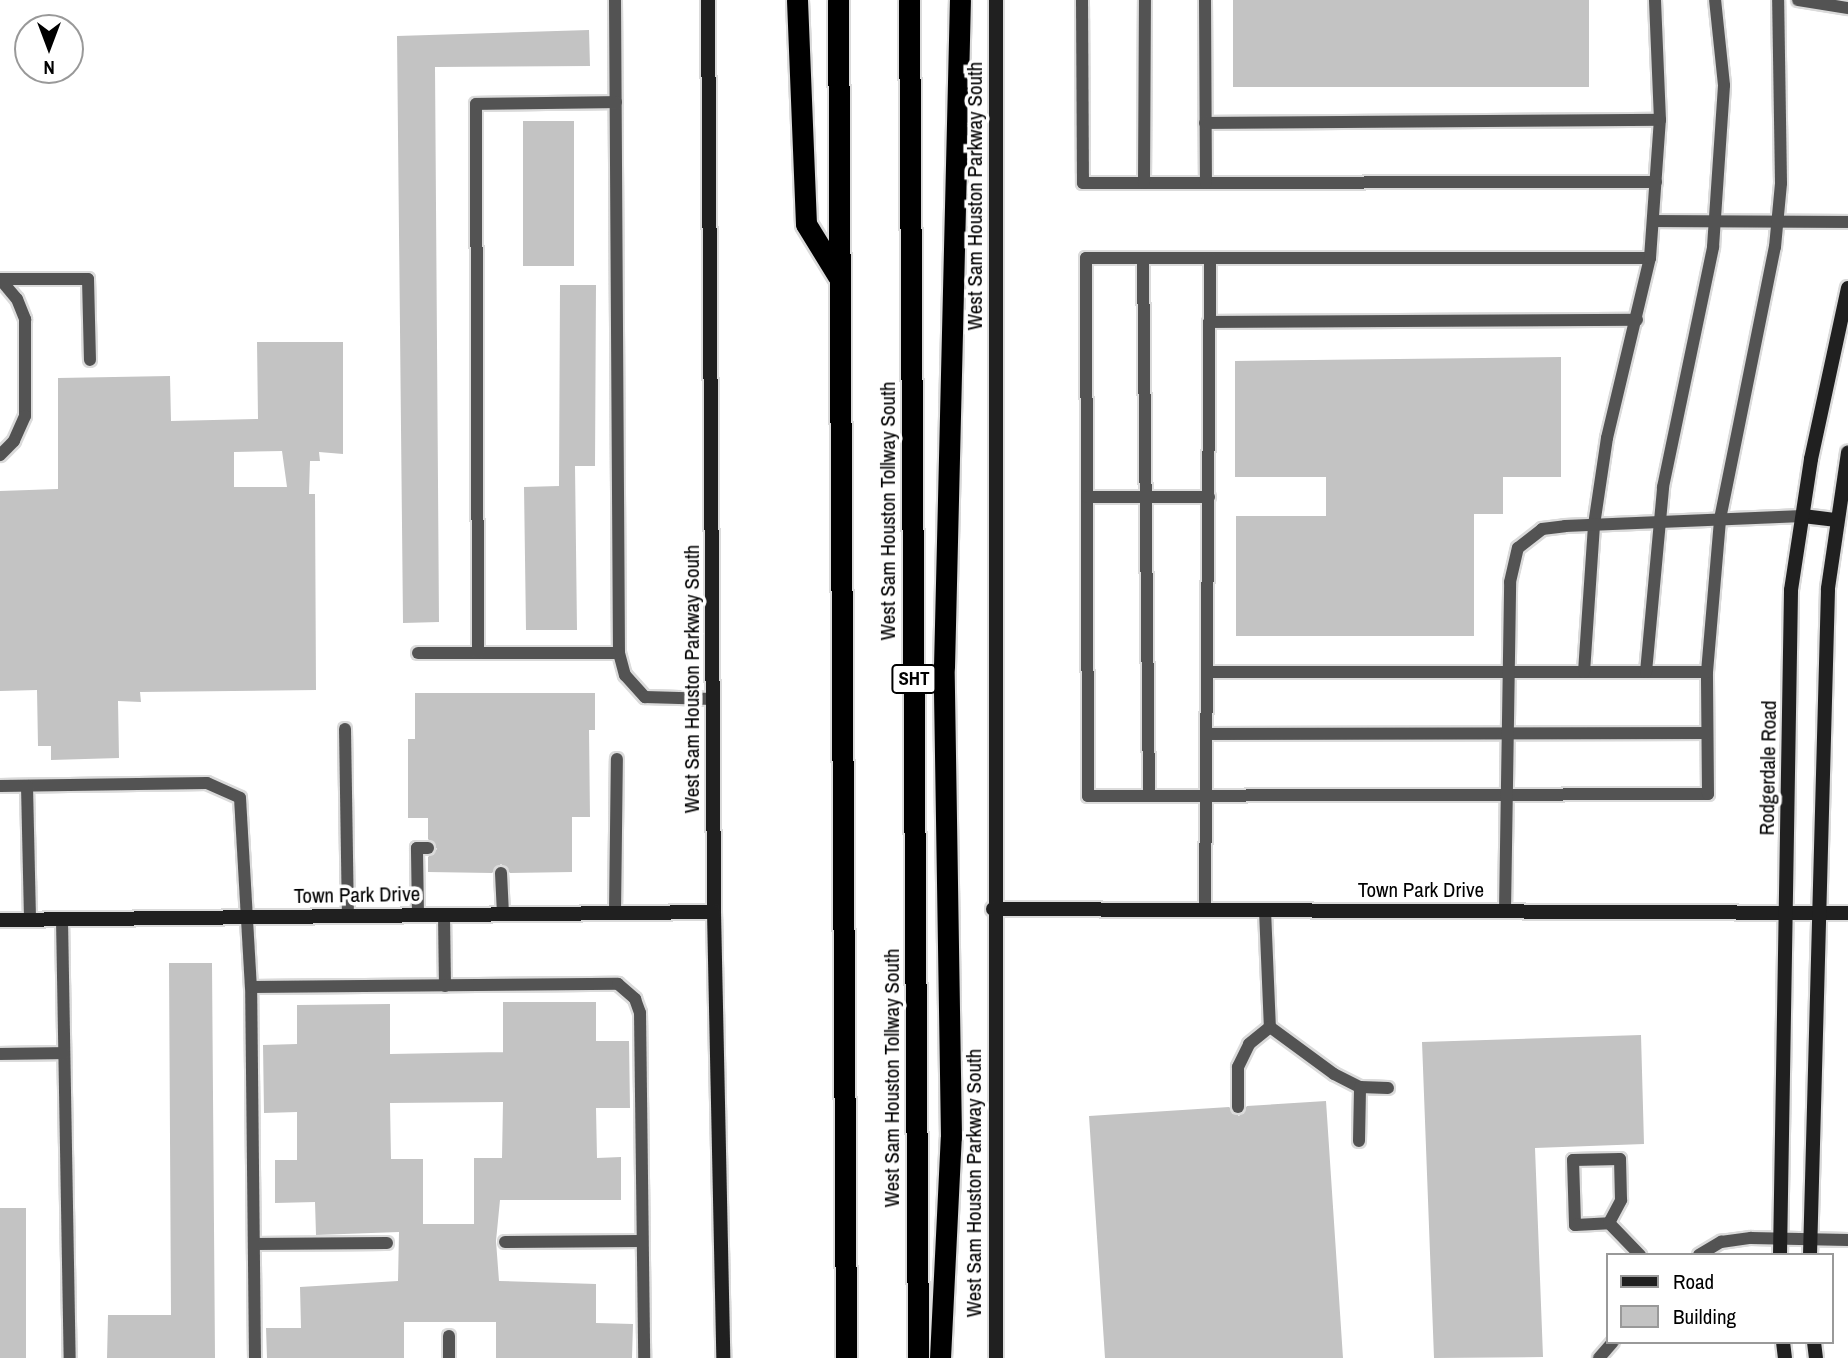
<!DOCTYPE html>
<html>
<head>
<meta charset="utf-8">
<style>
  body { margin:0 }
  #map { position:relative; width:1848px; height:1358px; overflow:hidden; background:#fff; font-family:"Archivo Narrow",sans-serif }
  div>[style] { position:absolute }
  .building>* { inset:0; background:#c3c3c3; transform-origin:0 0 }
  .roads { filter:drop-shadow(2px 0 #dbdbdb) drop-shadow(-2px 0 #dbdbdb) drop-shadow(0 2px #dbdbdb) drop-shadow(0 -2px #dbdbdb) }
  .lane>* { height:12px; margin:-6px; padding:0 6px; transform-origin:6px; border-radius:6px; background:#535353 }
  .secondary>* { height:14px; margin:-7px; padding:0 7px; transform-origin:7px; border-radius:7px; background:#202020 }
  .highway>* { height:21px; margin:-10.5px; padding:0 10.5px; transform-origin:10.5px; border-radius:10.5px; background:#000 }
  span { translate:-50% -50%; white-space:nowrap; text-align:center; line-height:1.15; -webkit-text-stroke:7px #fff; paint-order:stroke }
  .shield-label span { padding:2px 5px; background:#fff; border:2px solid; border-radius:5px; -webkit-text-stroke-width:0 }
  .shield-label { font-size:19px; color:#000; font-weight:700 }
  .street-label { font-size:21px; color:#000 }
  .legend { position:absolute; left:1606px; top:1253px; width:228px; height:91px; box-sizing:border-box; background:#fff; border:2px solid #999; margin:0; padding:9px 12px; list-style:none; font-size:21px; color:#000 }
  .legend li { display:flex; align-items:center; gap:14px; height:35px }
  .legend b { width:35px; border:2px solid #999 }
  .north { position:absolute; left:14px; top:14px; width:70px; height:70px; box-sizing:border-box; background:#fff; border:2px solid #999; border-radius:50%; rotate:180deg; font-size:19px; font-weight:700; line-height:28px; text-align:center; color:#000 }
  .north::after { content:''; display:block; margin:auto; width:24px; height:32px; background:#000; clip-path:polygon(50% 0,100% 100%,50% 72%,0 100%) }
</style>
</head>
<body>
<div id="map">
  <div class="building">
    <i style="left:1233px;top:0;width:356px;height:87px"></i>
    <i style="clip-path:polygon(589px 30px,590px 66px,435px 67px,439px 622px,403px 623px,397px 36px)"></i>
    <i style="left:523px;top:121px;width:51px;height:145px"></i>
    <i style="clip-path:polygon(560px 285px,596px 285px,595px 466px,575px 466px,577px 630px,526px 630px,524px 487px,559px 486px)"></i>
    <i style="clip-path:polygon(evenodd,257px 342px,343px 342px,343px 454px,319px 452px,320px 461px,310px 461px,309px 494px,315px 494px,316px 690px,140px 692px,141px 702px,118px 701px,119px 758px,51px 760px,51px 746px,38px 746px,37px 690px,0 691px,0 491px,58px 489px,58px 378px,170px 376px,171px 421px,258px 419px,257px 342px,282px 451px,287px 487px,234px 487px,234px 452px,282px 451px)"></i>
    <i style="clip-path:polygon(1561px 357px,1561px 477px,1503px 477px,1503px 514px,1474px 514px,1474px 636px,1236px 636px,1236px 516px,1326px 516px,1326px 477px,1235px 477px,1235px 361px)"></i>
    <i style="clip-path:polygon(415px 693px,595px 693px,595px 730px,589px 730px,590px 817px,572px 817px,572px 872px,510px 873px,501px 864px,492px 873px,428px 872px,428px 857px,437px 849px,428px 839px,428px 818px,408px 818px,408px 739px,415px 739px)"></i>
    <i style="clip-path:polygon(169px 963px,212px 963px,215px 1358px,107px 1358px,108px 1315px,171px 1315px)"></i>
    <i style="clip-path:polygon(evenodd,503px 1002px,596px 1002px,596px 1041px,629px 1041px,630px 1108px,596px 1108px,597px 1158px,621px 1157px,621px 1200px,500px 1200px,496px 1241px,499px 1281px,596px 1284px,596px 1323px,633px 1324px,632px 1358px,496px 1358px,496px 1322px,404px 1322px,404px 1358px,267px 1358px,266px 1328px,301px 1328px,300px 1287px,398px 1281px,399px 1232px,316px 1235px,315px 1202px,275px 1203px,275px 1160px,297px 1160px,297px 1112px,264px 1113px,263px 1045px,297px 1044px,297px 1005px,390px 1004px,390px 1054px,503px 1052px,503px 1002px,503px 1102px,502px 1158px,474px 1158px,474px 1224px,423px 1224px,423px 1159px,391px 1159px,390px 1103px,503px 1102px)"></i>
    <i style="clip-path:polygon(1641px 1035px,1644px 1144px,1535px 1148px,1543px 1357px,1434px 1358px,1422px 1042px)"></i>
    <i style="clip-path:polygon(1326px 1101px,1343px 1358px,1105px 1358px,1089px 1116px,1229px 1107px,1239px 1116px,1247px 1106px)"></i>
    <i style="left:0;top:1208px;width:26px;height:150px"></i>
  </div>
  <div class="roads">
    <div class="lane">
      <i style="left:615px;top:0;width:653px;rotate:89.65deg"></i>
      <i style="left:619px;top:653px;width:23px;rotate:75deg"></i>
      <i style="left:625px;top:675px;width:30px;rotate:48deg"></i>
      <i style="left:645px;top:697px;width:68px;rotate:1.7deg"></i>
      <i style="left:1082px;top:0;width:183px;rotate:89.7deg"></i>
      <i style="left:1083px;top:183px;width:573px;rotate:-0.1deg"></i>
      <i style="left:1205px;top:0;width:183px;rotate:89.7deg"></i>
      <i style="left:1798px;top:0;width:51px;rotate:9.1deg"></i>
      <i style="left:1205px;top:123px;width:455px;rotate:-0.4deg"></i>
      <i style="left:1144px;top:183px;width:183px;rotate:-89.7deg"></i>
      <i style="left:1653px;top:221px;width:195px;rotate:0.3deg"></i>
      <i style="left:1143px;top:258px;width:538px;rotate:89.36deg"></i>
      <i style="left:1650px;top:258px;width:564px;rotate:180deg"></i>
      <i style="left:1086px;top:258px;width:538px;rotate:89.79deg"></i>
      <i style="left:1088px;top:796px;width:620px;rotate:-0.18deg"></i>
      <i style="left:1708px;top:794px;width:122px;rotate:-90.5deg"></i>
      <i style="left:1707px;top:672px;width:154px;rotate:-85.1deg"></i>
      <i style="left:1720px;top:519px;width:278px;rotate:-78.6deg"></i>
      <i style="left:1775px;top:247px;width:64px;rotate:-84.6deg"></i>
      <i style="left:1781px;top:183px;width:183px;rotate:-90.9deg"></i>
      <i style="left:0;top:279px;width:26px;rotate:50deg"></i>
      <i style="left:17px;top:299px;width:22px;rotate:68deg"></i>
      <i style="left:25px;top:319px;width:97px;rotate:90deg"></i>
      <i style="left:25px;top:416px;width:27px;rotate:114deg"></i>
      <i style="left:14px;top:441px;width:20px;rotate:135deg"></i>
      <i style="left:0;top:279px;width:88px"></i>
      <i style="left:88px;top:279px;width:81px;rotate:88.6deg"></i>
      <i style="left:1209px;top:322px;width:428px;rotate:-0.3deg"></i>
      <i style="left:1087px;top:497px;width:122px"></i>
      <i style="left:418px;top:653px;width:201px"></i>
      <i style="left:478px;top:653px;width:549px;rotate:-90.21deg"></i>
      <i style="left:476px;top:104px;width:140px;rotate:-0.8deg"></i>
      <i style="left:1209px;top:672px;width:498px"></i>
      <i style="left:1584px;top:672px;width:147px;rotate:-86.1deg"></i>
      <i style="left:1594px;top:525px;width:88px;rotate:-81.5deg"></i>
      <i style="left:1607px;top:438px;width:185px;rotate:-76.6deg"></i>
      <i style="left:1650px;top:258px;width:138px;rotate:-85.9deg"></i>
      <i style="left:1660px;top:120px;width:120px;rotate:-92.4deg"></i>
      <i style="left:1646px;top:672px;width:186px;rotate:-84.7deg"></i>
      <i style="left:1663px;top:487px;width:245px;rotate:-78.2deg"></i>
      <i style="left:1713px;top:247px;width:162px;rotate:-86.1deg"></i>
      <i style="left:1724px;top:85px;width:85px;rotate:-96deg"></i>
      <i style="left:345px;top:729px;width:187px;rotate:89.1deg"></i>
      <i style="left:1209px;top:734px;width:498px;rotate:-0.1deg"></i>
      <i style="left:0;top:786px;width:207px;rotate:-0.8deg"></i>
      <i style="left:207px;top:783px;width:36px;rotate:24deg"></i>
      <i style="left:240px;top:798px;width:189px;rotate:86.7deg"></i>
      <i style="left:27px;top:786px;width:133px;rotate:88.7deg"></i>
      <i style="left:501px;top:873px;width:41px;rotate:87.2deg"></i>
      <i style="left:1205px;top:909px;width:651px;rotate:-89.56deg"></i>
      <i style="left:1265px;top:910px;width:117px;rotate:87.6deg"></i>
      <i style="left:1270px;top:1027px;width:79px;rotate:36.3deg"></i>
      <i style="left:1334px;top:1074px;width:29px;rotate:27deg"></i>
      <i style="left:1360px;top:1087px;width:28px;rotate:2deg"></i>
      <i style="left:1505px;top:911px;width:329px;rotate:-89.1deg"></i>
      <i style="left:1510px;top:582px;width:35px;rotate:-77deg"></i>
      <i style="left:1518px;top:548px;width:31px;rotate:-38deg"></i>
      <i style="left:1542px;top:529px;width:23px;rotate:-7deg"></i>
      <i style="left:1565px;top:526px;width:238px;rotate:-2.4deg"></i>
      <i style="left:615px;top:913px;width:154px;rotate:-89.3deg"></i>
      <i style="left:418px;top:915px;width:67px;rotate:-90.9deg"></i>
      <i style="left:417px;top:848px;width:11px"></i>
      <i style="left:444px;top:915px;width:71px;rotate:89.2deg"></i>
      <i style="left:62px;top:919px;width:439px;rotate:89deg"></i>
      <i style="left:0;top:1054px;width:64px;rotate:-0.9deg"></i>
      <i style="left:1238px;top:1107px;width:40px;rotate:-90deg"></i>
      <i style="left:1238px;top:1067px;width:25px;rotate:-64deg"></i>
      <i style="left:1249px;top:1044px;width:27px;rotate:-39deg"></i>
      <i style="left:1359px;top:1141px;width:54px;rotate:-88.9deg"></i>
      <i style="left:1609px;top:1223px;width:26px;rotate:-62deg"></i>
      <i style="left:1621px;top:1200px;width:41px;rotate:-91.4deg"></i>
      <i style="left:1620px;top:1159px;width:47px;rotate:178.8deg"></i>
      <i style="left:1573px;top:1160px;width:65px;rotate:88.2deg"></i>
      <i style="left:1575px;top:1225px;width:34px;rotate:-3deg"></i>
      <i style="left:1609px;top:1223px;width:45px;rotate:45.9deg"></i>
      <i style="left:505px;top:1242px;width:137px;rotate:-0.4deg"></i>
      <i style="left:254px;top:1244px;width:133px;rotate:-0.4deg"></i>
      <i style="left:1699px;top:1255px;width:26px;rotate:-31deg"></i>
      <i style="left:1721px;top:1242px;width:30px;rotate:-8deg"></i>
      <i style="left:1751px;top:1238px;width:97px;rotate:1.2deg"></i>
      <i style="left:449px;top:1336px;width:22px;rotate:90deg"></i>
      <i style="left:255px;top:1358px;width:371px;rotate:-90.6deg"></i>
      <i style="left:251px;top:987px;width:367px;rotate:-0.5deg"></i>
      <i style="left:618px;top:984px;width:23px;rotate:41deg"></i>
      <i style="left:635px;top:999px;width:15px;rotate:70deg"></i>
      <i style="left:640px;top:1013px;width:345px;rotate:89.3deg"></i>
      <i style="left:1599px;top:1358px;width:21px;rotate:-49deg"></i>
    </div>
    <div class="secondary">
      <i style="left:708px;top:0;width:912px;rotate:89.62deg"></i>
      <i style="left:714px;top:912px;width:446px;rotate:88.8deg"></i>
      <i style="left:996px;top:0;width:1358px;rotate:90deg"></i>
      <i style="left:1803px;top:516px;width:32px;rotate:7deg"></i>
      <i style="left:993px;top:909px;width:855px;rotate:0.27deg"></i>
      <i style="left:0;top:920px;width:714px;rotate:-0.64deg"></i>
      <i style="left:1780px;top:1255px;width:665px;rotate:-89.05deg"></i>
      <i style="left:1791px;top:590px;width:133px;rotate:-81.3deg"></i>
      <i style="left:1811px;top:459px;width:175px;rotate:-77.8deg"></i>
      <i style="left:1810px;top:1255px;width:667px;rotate:-88.45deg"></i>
      <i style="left:1828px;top:588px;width:137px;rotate:-81.6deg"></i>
      <i style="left:1783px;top:1342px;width:16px;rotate:83deg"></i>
      <i style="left:1814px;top:1342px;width:16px;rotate:83deg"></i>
    </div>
    <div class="highway">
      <i style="left:797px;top:0;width:224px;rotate:87.7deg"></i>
      <i style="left:806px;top:224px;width:61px;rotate:58.4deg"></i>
      <i style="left:838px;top:0;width:1358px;rotate:89.66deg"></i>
      <i style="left:909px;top:0;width:1358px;rotate:89.62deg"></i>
      <i style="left:940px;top:1358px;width:221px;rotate:-87.2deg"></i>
      <i style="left:951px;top:1137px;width:470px;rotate:-90.9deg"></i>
      <i style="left:944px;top:667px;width:667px;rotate:-88.63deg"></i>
    </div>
  </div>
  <div class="shield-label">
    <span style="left:914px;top:679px">SHT</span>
  </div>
  <div class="street-label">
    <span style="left:975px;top:196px;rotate:-90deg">West Sam Houston Parkway South</span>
    <span style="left:888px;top:511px;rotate:-90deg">West Sam Houston Tollway South</span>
    <span style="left:692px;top:679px;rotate:-90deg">West Sam Houston Parkway South</span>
    <span style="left:1768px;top:768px;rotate:-89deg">Rodgerdale Road</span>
    <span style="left:1421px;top:890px">Town Park Drive</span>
    <span style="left:357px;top:895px;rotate:-1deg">Town Park Drive</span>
    <span style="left:892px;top:1078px;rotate:-90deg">West Sam Houston Tollway South</span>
    <span style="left:974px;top:1183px;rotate:-90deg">West Sam Houston Parkway South</span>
  </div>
  <ul class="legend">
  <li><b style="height:9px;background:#202020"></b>Road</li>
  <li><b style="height:19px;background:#c3c3c3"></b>Building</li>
  </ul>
  <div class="north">N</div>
</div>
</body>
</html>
